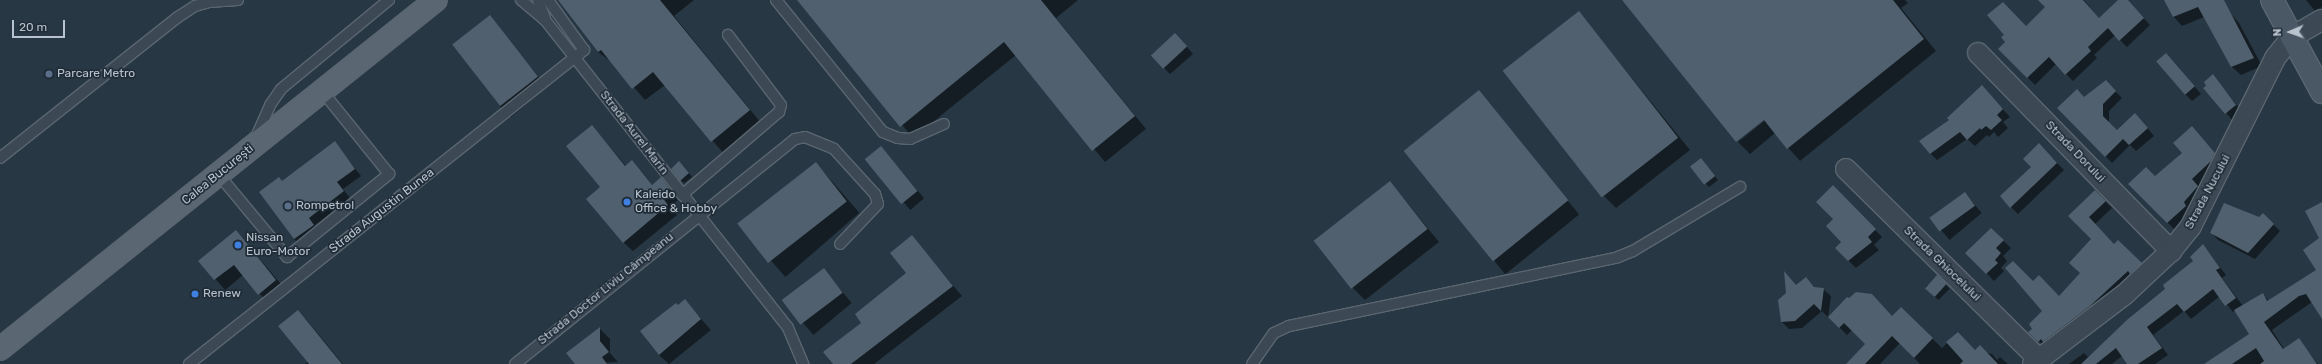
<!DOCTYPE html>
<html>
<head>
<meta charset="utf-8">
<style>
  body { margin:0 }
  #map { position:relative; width:2322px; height:364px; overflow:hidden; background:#273743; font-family:Rubik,sans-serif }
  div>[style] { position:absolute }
  .shadow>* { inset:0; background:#0007; transform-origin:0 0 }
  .building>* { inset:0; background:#50606e; transform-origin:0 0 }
  .roads { filter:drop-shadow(1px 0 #5a6670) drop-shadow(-1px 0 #5a6670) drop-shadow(0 1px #5a6670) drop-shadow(0 -1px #5a6670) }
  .lane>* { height:10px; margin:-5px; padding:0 5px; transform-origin:5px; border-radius:5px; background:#3c4853 }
  .street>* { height:20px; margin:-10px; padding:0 10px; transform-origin:10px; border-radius:10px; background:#3c4853 }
  .secondary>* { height:22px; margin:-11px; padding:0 11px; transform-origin:11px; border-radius:11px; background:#4a5866 }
  .primary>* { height:22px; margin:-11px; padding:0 11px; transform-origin:11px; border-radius:11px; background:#5a6773 }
  .dots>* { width:11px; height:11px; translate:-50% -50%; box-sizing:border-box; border:2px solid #202d38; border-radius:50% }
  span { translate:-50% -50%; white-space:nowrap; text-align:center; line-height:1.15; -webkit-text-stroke:3.5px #202d38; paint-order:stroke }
  .poi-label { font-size:12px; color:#b9c3cd }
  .left { translate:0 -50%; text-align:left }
  .street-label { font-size:12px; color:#b9c3cd }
  .north { position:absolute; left:2270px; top:12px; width:40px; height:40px; -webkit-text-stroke:3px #202d38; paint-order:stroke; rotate:268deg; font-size:11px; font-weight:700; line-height:16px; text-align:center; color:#b9c3cd }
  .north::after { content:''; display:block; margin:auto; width:14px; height:18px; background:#b9c3cd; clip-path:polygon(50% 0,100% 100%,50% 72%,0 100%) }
  .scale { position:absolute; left:12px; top:20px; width:53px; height:18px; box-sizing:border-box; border:2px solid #b9c3cd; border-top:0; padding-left:5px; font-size:12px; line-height:14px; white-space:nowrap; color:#b9c3cd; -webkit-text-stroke:3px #202d38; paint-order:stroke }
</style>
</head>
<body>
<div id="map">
  <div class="shadow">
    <i style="clip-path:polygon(559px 0,694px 0,674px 16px,761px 123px,724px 154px,665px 85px,645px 100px,613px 63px,598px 52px)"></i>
    <i style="clip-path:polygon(799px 0,1078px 0,1056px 18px,1146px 129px,1105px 162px,1016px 55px,913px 138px)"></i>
    <i style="clip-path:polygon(1624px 0,1905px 0,1908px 3px,1901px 8px,1936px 51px,1800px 161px,1775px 133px,1750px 154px,1738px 142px,1768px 118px)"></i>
    <i style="clip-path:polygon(2040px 0,2084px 0,2099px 19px,2119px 0,2127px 0,2150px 25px,2127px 47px,2115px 35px,2094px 55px,2097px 58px,2073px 81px,2056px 64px,2035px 85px,2000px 49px,2047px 7px)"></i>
    <i style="clip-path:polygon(2166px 0,2218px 0,2239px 23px,2262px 66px,2241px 75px,2232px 67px,2204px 17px,2182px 26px,2174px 17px)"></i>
    <i style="clip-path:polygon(2306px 0,2322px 0,2322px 7px,2315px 11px)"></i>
    <i style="clip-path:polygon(1579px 13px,1690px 150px,1616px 208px,1604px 196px)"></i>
    <i style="clip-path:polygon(490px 17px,547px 87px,511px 117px,500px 107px)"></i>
    <i style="clip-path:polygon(1182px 41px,1193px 54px,1170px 74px,1163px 67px)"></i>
    <i style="clip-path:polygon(2173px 61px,2201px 94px,2192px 101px,2185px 94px)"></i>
    <i style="clip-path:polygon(2213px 76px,2243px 113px,2233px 121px,2205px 88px)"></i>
    <i style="clip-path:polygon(2106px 82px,2122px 98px,2109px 111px,2109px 123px,2117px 131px,2142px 121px,2154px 136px,2136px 151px,2130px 145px,2112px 163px,2059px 108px,2084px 98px)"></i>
    <i style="left:1479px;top:91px;width:159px;height:95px;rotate:51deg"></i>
    <i style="clip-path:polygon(1989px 94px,2010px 117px,2003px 122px,2008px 128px,1998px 137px,1994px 132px,1989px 137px,1987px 135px,1975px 146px,1967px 139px,1937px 160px,1930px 153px,1950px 120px)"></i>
    <i style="clip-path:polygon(592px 126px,626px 166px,641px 171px,652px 185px,661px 178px,679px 199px,670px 207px,677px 215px,633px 251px,623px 242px,601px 187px)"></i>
    <i style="clip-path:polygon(2192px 127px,2223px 162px,2206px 195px,2176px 231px,2129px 184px,2155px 177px,2184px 153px)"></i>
    <i style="clip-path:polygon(334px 142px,361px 176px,343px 189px,350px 198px,315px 225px,319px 231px,301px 245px,294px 239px,282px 182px)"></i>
    <i style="clip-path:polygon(2039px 145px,2064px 170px,2018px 214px,2011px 207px,2032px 167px)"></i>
    <i style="left:881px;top:147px;width:67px;height:18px;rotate:50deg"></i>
    <i style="left:816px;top:163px;width:66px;height:98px;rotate:49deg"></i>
    <i style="clip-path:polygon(1704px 163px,1718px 180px,1709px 187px,1691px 167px)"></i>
    <i style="clip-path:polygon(683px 166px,692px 177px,684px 183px,681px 180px)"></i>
    <i style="clip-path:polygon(1390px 182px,1439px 242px,1365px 300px,1353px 288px)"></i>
    <i style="clip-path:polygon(1833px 187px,1882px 237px,1874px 245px,1879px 250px,1856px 268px,1836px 248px,1843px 242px)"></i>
    <i style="clip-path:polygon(2095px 191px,2112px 208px,2095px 224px,2115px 245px,2148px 270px,2046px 348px,2030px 332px,2043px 311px,2033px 282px,2059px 297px,2081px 273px,2092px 239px,2070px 216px)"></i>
    <i style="left:1965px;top:193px;width:26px;height:42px;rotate:50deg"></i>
    <i style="clip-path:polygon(2322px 206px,2322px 317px,2312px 302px,2272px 330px,2284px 349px,2298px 339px,2318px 364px,2220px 364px,2251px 334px,2235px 311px,2233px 312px,2220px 296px,2191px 319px,2184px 311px,2153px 335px,2168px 355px,2155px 364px,2128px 364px,2122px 356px,2112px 364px,2069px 364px,2084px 353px,2088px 357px,2167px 289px,2194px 261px,2203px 245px,2226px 275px,2222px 278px,2243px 306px,2262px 294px,2269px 301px,2317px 270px)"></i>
    <i style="clip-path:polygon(2263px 214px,2280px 231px,2255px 259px,2218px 240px,2211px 232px,2259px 218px)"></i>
    <i style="clip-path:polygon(1991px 229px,2011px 248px,2003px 256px,2007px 261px,2001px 268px,2004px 271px,1994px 281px,1967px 253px)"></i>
    <i style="clip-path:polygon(236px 231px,286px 290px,269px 304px,243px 275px,225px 290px,200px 261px)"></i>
    <i style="clip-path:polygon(912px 237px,962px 296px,874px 364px,834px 364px,862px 323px,908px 273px)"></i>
    <i style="left:824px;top:270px;width:43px;height:50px;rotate:50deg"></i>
    <i style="left:1937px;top:276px;width:18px;height:16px;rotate:45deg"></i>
    <i style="clip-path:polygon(1806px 278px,1815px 288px,1823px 289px,1831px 296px,1828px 317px,1822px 311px,1802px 328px,1789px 329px,1782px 322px,1779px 301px)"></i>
    <i style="clip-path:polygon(685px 301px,711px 330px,669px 364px,659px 355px,678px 306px)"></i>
    <i style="clip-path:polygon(1901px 308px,1942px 348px,1958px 333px,1975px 351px,1992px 354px,1997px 360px,2000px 357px,2008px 364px,1920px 364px,1900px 343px,1880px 364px,1847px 364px,1867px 344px,1852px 330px,1847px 335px,1829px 317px,1892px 317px)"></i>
    <i style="clip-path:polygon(298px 311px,310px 324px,343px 364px,305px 364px,308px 362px)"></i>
    <i style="clip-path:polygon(600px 329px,610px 339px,610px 353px,618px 362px,576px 364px)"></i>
  </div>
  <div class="building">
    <i style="clip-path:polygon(558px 0,660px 0,750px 110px,711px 142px,653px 72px,632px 89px,601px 50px,598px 52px)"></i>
    <i style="clip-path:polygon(797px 0,1041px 0,1135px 116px,1092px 151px,1004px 42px,900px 127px)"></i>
    <i style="clip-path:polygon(1622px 0,1893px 0,1924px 39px,1787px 149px,1764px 120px,1736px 142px)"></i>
    <i style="clip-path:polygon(2038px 0,2083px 0,2099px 18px,2118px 0,2128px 0,2144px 18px,2119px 41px,2108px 28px,2088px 47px,2091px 51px,2065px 75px,2049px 57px,2027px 78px,1998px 49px,2005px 42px,2001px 37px,2004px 35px,1987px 15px,2003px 2px,2026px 26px,2045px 7px)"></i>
    <i style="clip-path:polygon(2164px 0,2224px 0,2254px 58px,2231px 67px,2198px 7px,2173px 17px)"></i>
    <i style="left:1579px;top:11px;width:161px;height:97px;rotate:52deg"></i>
    <i style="left:490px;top:15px;width:78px;height:48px;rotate:52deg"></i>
    <i style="left:1175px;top:33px;width:18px;height:33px;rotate:47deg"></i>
    <i style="left:2166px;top:53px;width:44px;height:13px;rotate:49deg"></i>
    <i style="clip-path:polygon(2213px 74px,2236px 105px,2225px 114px,2203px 88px,2206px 86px,2204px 82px)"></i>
    <i style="clip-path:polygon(2106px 80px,2116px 91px,2103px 104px,2103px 116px,2117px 130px,2135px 113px,2148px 128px,2129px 145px,2123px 139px,2105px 157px,2057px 108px,2077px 89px,2084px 97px)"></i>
    <i style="clip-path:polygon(1982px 85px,2003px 109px,1997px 115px,2002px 120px,1991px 130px,1986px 126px,1981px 130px,1980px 128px,1967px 140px,1960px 132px,1930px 154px,1919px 141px,1949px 120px,1947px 118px)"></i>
    <i style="left:1479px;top:90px;width:142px;height:97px;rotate:51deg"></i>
    <i style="clip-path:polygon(592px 125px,625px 166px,632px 160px,652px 185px,661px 177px,670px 189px,662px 197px,668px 205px,623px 243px,586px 199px,600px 187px,566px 146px)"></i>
    <i style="clip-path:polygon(2192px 126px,2215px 153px,2211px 161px,2192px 179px,2198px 186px,2184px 202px,2186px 206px,2167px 223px,2128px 184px,2146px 167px,2155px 176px,2182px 153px,2173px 143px)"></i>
    <i style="clip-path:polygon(335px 141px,355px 169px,337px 182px,344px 191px,309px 218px,314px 225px,294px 239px,259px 192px,279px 177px,282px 181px)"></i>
    <i style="clip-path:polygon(2039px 143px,2057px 163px,2010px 208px,2000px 196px,2031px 167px,2023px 159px)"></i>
    <i style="left:881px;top:146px;width:58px;height:21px;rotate:51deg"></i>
    <i style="left:1701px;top:158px;width:23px;height:14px;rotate:52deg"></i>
    <i style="clip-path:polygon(679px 161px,689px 173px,680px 181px,671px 169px)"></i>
    <i style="left:816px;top:162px;width:50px;height:100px;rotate:52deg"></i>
    <i style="left:1390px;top:181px;width:61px;height:97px;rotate:52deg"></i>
    <i style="clip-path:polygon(1833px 185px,1876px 229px,1868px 237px,1872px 242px,1848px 261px,1835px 248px,1841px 242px,1826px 226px,1833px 219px,1816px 202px)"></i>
    <i style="clip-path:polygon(2095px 190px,2106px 201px,2089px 217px,2114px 244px,2118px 240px,2142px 263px,2130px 274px,2128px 271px,2090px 306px,2043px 342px,2041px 339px,2038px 342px,2028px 332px,2032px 329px,2029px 324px,2042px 311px,2005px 268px,2013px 261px,2033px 281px,2039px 275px,2059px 296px,2080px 273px,2069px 263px,2091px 239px,2068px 216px)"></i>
    <i style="left:1965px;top:192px;width:17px;height:44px;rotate:54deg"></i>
    <i style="clip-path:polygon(2322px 202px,2322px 319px,2306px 294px,2299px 296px,2264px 322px,2283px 349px,2299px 338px,2317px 364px,2260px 364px,2264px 361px,2256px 348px,2232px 364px,2204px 364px,2249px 334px,2234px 310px,2263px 293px,2267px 301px,2316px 270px,2303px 250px,2319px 238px,2305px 211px)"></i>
    <i style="clip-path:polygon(2224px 203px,2259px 217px,2263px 213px,2274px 224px,2248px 253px,2210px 233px)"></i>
    <i style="clip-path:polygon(1991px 228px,2004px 240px,1996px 248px,2001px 253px,1995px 260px,1998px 263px,1986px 274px,1965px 253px)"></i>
    <i style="clip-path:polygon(236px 230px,276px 280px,258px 295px,234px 265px,214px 280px,198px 261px)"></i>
    <i style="clip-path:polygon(912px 235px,953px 286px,851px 364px,833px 364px,823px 352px,861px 323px,855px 314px,906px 273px,890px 253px)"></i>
    <i style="clip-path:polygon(2203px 244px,2220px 268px,2216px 270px,2236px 298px,2225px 306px,2213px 289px,2184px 312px,2177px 304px,2147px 327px,2162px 348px,2138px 364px,2127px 364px,2116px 348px,2096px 364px,2081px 364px,2128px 319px,2165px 289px,2163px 285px,2193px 261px,2190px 257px)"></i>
    <i style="left:824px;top:268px;width:31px;height:53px;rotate:53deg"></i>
    <i style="clip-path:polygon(1784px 271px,1796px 285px,1806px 277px,1814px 287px,1824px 288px,1821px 311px,1814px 304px,1795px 321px,1781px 322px,1778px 300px,1786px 293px)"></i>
    <i style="left:1937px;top:275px;width:13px;height:18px;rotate:42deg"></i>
    <i style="clip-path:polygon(1856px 292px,1872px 294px,1892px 316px,1901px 307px,1933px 338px,1914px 358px,1892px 336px,1865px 364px,1846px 364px,1865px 344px,1844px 323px,1839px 328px,1828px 317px,1847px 297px,1849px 298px)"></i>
    <i style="clip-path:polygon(685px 299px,701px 319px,659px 355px,640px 331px,676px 303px,678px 305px)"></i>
    <i style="clip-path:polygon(298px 310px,342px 364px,309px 364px,278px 326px)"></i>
    <i style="clip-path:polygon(600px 327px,600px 341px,609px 352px,602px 357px,607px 364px,575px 364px,566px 353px)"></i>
    <i style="clip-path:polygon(1958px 332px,1975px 350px,1980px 345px,1998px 364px,1960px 364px,1963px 361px,1946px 342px)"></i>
  </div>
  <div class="roads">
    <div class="lane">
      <i style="left:521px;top:0;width:31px;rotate:40deg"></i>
      <i style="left:545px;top:20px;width:392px;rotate:51.7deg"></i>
      <i style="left:788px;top:328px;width:39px;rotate:67deg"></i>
      <i style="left:538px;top:0;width:19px;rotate:69deg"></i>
      <i style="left:776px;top:0;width:170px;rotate:51deg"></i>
      <i style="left:883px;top:132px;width:16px;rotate:22deg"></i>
      <i style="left:898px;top:138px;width:12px;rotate:5deg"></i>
      <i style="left:910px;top:139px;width:37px;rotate:-24deg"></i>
      <i style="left:256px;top:137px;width:35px;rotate:-66deg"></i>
      <i style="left:270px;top:105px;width:19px;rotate:-55deg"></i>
      <i style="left:281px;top:89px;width:140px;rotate:-39.5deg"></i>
      <i style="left:0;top:158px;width:227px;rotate:-38.4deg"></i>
      <i style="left:178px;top:17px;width:20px;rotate:-33deg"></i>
      <i style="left:195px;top:6px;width:15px;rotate:-16deg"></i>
      <i style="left:209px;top:2px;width:29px;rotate:-4deg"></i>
      <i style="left:219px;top:175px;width:107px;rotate:50.3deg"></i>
      <i style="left:287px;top:257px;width:132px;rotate:-39.1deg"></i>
      <i style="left:389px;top:174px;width:107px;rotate:-128.9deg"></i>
      <i style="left:682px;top:195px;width:128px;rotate:-40.6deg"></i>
      <i style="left:779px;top:112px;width:7px;rotate:-74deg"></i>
      <i style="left:781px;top:105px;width:88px;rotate:-127.1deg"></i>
      <i style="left:189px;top:364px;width:505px;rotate:-38.48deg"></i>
      <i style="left:584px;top:50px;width:62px;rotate:-125.8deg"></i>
      <i style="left:515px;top:364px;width:359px;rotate:-38.8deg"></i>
      <i style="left:795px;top:139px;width:10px;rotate:-11deg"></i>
      <i style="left:805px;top:137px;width:31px;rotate:22deg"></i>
      <i style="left:834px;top:149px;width:61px;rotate:47.7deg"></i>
      <i style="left:875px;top:194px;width:10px;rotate:73deg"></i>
      <i style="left:878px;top:204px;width:55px;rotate:133.5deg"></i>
      <i style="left:1252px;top:364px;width:38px;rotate:-55deg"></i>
      <i style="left:1274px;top:333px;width:17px;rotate:-25deg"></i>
      <i style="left:1289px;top:326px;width:336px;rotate:-11.8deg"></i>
      <i style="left:1618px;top:257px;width:16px;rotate:-22deg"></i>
      <i style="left:1633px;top:251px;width:125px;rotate:-30.9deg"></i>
    </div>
    <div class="street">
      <i style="left:1978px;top:53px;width:277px;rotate:45.7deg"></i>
      <i style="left:1846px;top:169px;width:271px;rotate:44.6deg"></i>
      <i style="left:2033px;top:364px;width:114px;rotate:-37.2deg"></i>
      <i style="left:2124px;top:295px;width:64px;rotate:-43.1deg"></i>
      <i style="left:2171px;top:251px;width:32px;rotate:-51deg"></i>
      <i style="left:2191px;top:226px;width:188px;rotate:-63.4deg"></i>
      <i style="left:2275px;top:58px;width:27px;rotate:-51deg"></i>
      <i style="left:2292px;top:37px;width:34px;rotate:-30deg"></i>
    </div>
    <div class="secondary">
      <i style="left:2272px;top:0;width:105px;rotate:61.5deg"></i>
    </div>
    <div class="primary">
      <i style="left:0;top:349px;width:558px;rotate:-38.68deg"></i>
    </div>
  </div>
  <div class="dots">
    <i style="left:49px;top:74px;background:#5c6f8a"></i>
    <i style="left:627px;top:202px;background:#3f7fe0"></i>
    <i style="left:288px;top:206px;background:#5c6f8a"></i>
    <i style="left:238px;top:245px;background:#3f7fe0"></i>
    <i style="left:195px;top:294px;background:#3f7fe0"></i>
  </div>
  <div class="poi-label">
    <span class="left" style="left:57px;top:74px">Parcare Metro</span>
    <span class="left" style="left:635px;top:202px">Kaleido<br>Office &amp; Hobby</span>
    <span class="left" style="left:296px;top:206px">Rompetrol</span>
    <span class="left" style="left:246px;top:245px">Nissan<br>Euro-Motor</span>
    <span class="left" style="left:203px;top:294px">Renew</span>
  </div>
  <div class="street-label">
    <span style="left:634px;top:133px;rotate:52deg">Strada Aurel Marin</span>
    <span style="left:2075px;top:152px;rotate:46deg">Strada Dorului</span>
    <span style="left:218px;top:175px;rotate:-39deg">Calea București</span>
    <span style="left:2208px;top:192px;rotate:-62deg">Strada Nucului</span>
    <span style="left:382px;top:211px;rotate:-38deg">Strada Augustin Bunea</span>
    <span style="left:1942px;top:264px;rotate:44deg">Strada Ghiocelului</span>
    <span style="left:606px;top:289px;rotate:-39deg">Strada Doctor Liviu Câmpeanu</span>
  </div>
  <div class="north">N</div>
  <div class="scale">20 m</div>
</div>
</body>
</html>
